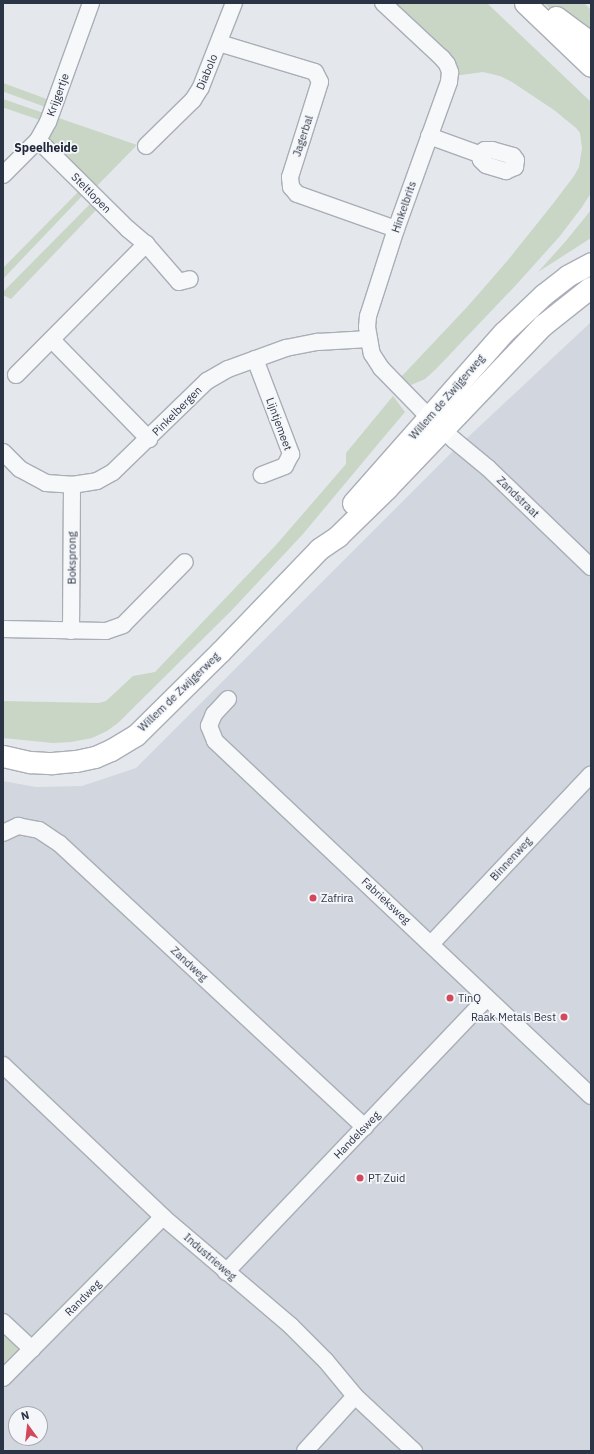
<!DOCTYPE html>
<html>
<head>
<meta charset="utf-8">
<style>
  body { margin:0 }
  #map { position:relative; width:594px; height:1454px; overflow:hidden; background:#e4e7ec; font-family:"IBM Plex Sans",sans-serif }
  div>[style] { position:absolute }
  .built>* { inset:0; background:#d2d6de }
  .green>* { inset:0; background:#c9d6c5; transform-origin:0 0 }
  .roads { filter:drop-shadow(1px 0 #a9aeb7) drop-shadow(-1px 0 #a9aeb7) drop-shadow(0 1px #a9aeb7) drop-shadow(0 -1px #a9aeb7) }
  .minor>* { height:16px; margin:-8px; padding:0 8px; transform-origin:8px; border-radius:8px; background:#f7f8fa }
  .major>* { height:21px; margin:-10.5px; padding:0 10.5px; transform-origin:10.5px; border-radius:10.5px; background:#fff }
  .dots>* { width:11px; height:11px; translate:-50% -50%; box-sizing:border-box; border:2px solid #f4f6f9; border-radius:50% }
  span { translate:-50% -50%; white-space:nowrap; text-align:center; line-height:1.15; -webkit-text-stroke:3.5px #f4f6f9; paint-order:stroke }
  .street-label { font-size:11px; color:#2b3445 }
  .poi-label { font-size:11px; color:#2b3445 }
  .left { translate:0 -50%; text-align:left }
  .right { translate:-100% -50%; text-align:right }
  .neighbourhood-label { font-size:12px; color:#1d2536; font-weight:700 }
  .frame { position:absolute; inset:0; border:4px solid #2b3445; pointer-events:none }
  .north { position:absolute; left:8px; top:1406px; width:40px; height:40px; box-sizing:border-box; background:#f4f6f9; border:1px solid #a4a8b1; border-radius:50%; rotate:345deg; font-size:11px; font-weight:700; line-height:16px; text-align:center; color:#2b3445 }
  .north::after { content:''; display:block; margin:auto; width:14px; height:18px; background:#d1495b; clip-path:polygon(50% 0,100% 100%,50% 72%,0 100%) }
</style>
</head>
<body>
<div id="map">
  <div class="built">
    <i style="clip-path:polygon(evenodd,591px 322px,591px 1451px,3px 1451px,3px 781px,36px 787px,82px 786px,136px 768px,452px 452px,591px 322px,16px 1414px,40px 1414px,40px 1438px,16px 1438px,16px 1414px)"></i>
  </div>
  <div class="green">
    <i style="clip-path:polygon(389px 3px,487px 3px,591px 102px,591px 193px,582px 207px,560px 236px,516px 285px,436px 369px,425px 379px,411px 385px,401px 377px,468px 306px,508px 260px,552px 205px,574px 176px,579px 167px,582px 148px,580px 133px,576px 128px,554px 110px,512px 82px,500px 76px,483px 72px,454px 76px)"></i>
    <i style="clip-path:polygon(543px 3px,584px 3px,591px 10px,591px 39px)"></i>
    <i style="left:3px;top:83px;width:48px;height:8px;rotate:20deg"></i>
    <i style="left:3px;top:99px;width:43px;height:8px;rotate:19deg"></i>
    <i style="clip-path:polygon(53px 116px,137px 145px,93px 190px,77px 168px,49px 139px,47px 135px)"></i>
    <i style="clip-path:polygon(79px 191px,83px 195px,3px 279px,3px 268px)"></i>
    <i style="clip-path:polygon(91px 203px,97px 209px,11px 299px,3px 295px,3px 292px)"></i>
    <i style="clip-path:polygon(591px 210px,591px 238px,538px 272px,565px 242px)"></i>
    <i style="clip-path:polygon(393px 396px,405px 412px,378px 444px,303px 534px,233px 609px,118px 723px,107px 731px,92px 738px,71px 742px,53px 743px,3px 738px,3px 701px,99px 703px,106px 701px,133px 676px,155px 672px,276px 545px,346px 464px,346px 453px)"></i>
    <i style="clip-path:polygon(3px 1333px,16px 1346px,17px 1350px,3px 1364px)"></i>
  </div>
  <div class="roads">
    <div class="minor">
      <i style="left:383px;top:3px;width:81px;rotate:43deg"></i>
      <i style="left:442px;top:58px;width:8px;rotate:50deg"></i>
      <i style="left:447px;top:64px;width:9px;rotate:69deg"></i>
      <i style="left:450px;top:72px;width:10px;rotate:96deg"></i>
      <i style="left:449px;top:82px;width:156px;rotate:109.8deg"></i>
      <i style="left:396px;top:229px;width:91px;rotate:107.8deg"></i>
      <i style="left:368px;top:316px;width:11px;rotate:95deg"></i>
      <i style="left:367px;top:327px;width:27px;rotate:80deg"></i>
      <i style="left:372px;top:354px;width:17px;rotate:57deg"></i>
      <i style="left:381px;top:368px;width:59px;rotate:45.7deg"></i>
      <i style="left:422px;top:410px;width:44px;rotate:43.2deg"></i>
      <i style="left:454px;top:440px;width:44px;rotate:39.5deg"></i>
      <i style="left:488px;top:468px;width:143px;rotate:43.9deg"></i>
      <i style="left:219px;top:43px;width:100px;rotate:16.8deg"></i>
      <i style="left:315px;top:72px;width:11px;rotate:63deg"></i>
      <i style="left:320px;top:82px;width:100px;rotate:107.5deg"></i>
      <i style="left:290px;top:177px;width:10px;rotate:84deg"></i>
      <i style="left:291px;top:187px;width:9px;rotate:49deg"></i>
      <i style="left:297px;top:194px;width:105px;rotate:19.5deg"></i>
      <i style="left:429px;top:136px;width:53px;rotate:19.8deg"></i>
      <i style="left:479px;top:154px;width:6px;rotate:72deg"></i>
      <i style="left:481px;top:160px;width:7px;rotate:45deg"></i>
      <i style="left:486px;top:165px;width:21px;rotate:17deg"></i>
      <i style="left:506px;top:171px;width:10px;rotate:-24deg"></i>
      <i style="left:515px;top:167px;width:7px;rotate:-82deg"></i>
      <i style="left:516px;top:160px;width:5px;rotate:-127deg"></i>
      <i style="left:513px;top:156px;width:22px;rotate:-164deg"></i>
      <i style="left:492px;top:150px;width:7px;rotate:180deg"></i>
      <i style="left:485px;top:150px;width:7px;rotate:146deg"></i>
      <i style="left:38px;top:140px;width:127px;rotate:44.7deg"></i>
      <i style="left:128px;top:229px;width:23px;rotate:40deg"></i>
      <i style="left:146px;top:146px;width:66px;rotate:-44.4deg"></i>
      <i style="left:193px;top:100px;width:15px;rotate:-58deg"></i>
      <i style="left:201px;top:87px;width:90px;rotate:-68.6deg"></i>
      <i style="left:3px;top:175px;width:49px;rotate:-45deg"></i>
      <i style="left:38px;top:140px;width:21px;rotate:-61deg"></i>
      <i style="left:48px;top:122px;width:127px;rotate:-70.1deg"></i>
      <i style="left:52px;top:340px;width:139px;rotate:45.6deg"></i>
      <i style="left:255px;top:359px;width:102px;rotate:69.2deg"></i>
      <i style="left:291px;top:454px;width:13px;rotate:117deg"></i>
      <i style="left:285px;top:466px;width:25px;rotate:159deg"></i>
      <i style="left:16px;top:375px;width:185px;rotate:-45.2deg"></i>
      <i style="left:146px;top:244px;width:50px;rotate:49deg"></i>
      <i style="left:179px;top:282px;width:11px;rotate:-15deg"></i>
      <i style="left:3px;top:452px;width:24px;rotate:45deg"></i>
      <i style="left:20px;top:469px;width:30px;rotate:28deg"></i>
      <i style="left:46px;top:483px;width:26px;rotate:4deg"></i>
      <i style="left:72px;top:485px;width:25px;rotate:-9deg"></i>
      <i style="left:97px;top:481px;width:18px;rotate:-29deg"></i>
      <i style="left:113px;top:472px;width:131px;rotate:-44.1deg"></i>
      <i style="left:207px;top:381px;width:24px;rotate:-30deg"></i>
      <i style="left:228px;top:369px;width:62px;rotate:-19.9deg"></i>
      <i style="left:286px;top:348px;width:33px;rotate:-11deg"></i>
      <i style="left:318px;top:342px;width:51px;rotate:-3.4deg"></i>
      <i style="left:3px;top:629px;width:103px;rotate:1.1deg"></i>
      <i style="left:106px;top:631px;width:18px;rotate:-19deg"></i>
      <i style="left:123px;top:625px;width:88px;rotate:-45.5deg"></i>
      <i style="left:71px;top:631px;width:146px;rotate:-89.6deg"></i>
      <i style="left:228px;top:699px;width:21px;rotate:133deg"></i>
      <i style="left:214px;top:714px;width:13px;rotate:113deg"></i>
      <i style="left:209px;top:726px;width:16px;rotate:68deg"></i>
      <i style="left:215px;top:741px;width:517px;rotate:43.35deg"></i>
      <i style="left:3px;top:833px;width:17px;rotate:-25deg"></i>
      <i style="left:18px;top:826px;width:21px;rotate:11deg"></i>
      <i style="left:39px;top:830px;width:25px;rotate:34deg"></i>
      <i style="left:60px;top:844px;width:416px;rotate:42.9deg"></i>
      <i style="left:431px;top:944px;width:233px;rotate:-46.7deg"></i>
      <i style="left:3px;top:1065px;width:221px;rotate:43.5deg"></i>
      <i style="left:163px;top:1217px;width:168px;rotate:40.4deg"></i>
      <i style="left:291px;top:1326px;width:49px;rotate:45deg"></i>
      <i style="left:326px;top:1361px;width:45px;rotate:50.4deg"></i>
      <i style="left:355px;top:1396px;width:81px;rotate:43deg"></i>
      <i style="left:226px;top:1272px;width:378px;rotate:-46.4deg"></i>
      <i style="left:3px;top:1322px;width:40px;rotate:43deg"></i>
      <i style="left:3px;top:1378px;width:227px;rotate:-45.2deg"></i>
      <i style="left:305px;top:1451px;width:74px;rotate:-47.7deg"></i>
    </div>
    <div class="major">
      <i style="left:525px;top:3px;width:91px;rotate:43.7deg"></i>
      <i style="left:556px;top:17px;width:44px;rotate:36.6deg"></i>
      <i style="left:353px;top:503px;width:228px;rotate:-48.6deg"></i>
      <i style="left:504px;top:332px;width:54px;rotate:-43.5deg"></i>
      <i style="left:543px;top:295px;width:31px;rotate:-38deg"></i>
      <i style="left:567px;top:276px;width:27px;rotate:-28deg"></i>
      <i style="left:3px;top:756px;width:28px;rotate:13deg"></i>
      <i style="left:30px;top:762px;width:22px;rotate:3deg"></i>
      <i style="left:52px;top:763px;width:24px;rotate:-5deg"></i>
      <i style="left:76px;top:761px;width:19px;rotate:-12deg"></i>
      <i style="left:95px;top:757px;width:17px;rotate:-24deg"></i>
      <i style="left:111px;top:750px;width:29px;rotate:-31deg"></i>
      <i style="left:136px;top:735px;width:118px;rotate:-44.7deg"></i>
      <i style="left:220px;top:652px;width:143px;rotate:-46.1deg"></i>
      <i style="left:319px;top:549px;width:23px;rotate:-34deg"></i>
      <i style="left:338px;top:536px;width:69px;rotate:-44.4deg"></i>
      <i style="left:387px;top:488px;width:226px;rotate:-46.3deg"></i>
      <i style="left:543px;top:325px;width:61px;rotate:-38.4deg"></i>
    </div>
  </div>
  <div class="dots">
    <i style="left:313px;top:898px;background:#d1495b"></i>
    <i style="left:450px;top:998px;background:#d1495b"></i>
    <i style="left:564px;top:1017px;background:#d1495b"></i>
    <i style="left:360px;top:1178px;background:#d1495b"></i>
  </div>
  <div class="street-label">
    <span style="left:207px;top:72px;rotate:-67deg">Diabolo</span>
    <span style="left:58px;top:95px;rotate:-70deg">Krijgertje</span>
    <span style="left:303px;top:136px;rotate:-72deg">Jagerbal</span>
    <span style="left:91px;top:193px;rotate:45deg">Steltlopen</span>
    <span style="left:404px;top:207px;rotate:-71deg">Hinkelbrits</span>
    <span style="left:447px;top:397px;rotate:-49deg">Willem de Zwijgerweg</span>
    <span style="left:177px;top:411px;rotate:-45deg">Pinkelbergen</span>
    <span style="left:279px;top:424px;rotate:70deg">Lijntjemeet</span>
    <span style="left:518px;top:497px;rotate:44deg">Zandstraat</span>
    <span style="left:72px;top:558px;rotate:-90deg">Boksprong</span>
    <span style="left:179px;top:692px;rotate:-44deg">Willem de Zwijgerweg</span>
    <span style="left:511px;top:859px;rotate:-47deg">Binnenweg</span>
    <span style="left:386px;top:901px;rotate:43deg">Fabrieksweg</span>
    <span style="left:189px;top:964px;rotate:43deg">Zandweg</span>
    <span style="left:357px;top:1135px;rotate:-46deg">Handelsweg</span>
    <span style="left:210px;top:1257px;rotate:41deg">Industrieweg</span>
    <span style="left:83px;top:1298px;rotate:-45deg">Randweg</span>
  </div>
  <div class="poi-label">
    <span class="left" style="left:321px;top:898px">Zafrira</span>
    <span class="left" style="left:458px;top:998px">TinQ</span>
    <span class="right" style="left:556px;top:1017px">Raak Metals Best</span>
    <span class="left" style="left:368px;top:1178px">PT Zuid</span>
  </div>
  <div class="neighbourhood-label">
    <span style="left:46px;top:148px">Speelheide</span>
  </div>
  <div class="frame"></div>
  <div class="north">N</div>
</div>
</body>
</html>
